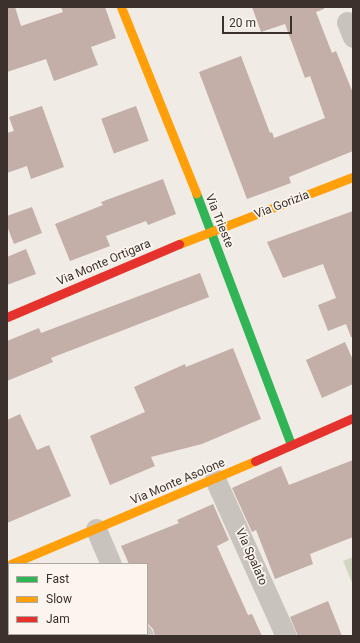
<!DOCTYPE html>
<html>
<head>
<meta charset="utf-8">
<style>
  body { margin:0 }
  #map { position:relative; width:360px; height:643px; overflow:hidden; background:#f0ebe5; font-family:Roboto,sans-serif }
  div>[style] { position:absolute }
  .green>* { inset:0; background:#d1d6bf }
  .building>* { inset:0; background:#c3afa7; transform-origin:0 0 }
  .street>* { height:21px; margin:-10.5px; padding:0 10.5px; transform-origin:10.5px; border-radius:10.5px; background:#c9c3be }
  .fast>* { height:9px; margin:-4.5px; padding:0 4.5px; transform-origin:4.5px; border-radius:4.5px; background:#30b455 }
  .slow>* { height:9px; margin:-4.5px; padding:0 4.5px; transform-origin:4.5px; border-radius:4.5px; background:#ff9f0a }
  .jam>* { height:9px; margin:-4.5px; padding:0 4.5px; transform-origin:4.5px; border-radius:4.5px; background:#e5322d }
  span { translate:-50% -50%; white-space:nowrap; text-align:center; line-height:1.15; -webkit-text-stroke:3.5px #fbf5ee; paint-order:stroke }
  .street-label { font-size:12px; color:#3b302b }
  .frame { position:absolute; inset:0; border:8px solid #3b302b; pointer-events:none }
  .legend { position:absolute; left:8px; top:563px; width:140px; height:72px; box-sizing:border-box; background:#fbf5ee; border:1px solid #aea6a0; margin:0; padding:5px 7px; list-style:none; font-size:12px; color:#3b302b }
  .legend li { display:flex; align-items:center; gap:8px; height:20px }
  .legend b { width:20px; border:1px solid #aea6a0 }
  .scale { position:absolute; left:222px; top:16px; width:70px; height:18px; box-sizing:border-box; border:2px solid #3b302b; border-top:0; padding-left:5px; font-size:12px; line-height:14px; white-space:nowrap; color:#3b302b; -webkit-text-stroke:3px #fbf5ee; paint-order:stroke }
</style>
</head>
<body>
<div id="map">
  <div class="green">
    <i style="clip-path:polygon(353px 557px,353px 585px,343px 561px)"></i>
  </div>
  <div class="building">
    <i style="clip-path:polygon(7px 7px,15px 7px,21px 26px,63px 12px,61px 7px,105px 7px,116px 38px,91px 47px,98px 65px,54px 81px,46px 59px,7px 72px)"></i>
    <i style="clip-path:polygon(252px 7px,324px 7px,324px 9px,316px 12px,332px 53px,336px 51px,353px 93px,353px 151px,289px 177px,291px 183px,247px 199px,199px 72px,241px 56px,270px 133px,272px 132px,274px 138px,325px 118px,310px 76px,305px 78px,285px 24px,261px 32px)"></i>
    <i style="clip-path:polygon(42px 106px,64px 167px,31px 179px,27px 166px,7px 173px,7px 133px,14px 131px,9px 117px)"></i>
    <i style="left:136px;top:106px;width:37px;height:37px;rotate:70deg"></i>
    <i style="clip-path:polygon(163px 179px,176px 214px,148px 225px,146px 221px,106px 236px,110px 246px,70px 261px,55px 224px,103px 205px,101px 202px)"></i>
    <i style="clip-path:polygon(32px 207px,42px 233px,14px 244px,7px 226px,7px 216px)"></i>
    <i style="clip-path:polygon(353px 211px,353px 337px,351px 337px,346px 324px,328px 331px,318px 305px,336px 298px,323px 264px,283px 278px,267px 242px)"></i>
    <i style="clip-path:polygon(26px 249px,36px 274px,7px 285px,7px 257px)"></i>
    <i style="clip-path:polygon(200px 273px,209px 297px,51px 358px,53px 362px,7px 381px,7px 341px,39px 328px,41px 333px)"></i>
    <i style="clip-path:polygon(345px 342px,353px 360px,353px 384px,322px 398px,306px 360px)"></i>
    <i style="clip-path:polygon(233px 348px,261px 419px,202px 444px,151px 457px,155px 466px,110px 485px,90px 436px,145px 412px,134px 387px,185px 364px,186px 367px)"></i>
    <i style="clip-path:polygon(20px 414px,37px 450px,49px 445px,71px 496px,7px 523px,7px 420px)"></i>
    <i style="clip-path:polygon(353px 460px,353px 537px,310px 554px,313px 564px,275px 579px,256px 530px,252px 532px,232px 488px,281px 466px,289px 485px)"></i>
    <i style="clip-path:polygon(213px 504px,229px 540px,217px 546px,248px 615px,252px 614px,262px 636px,155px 636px,153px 629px,147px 623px,147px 564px,129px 564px,121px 546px,179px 523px,177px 520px)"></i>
    <i style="clip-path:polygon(328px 601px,342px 636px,298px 636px,290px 617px)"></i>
  </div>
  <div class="street">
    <i style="left:347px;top:22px;width:16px;rotate:68deg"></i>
    <i style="left:215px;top:479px;width:172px;rotate:65.7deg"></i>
    <i style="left:96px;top:529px;width:38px;rotate:67deg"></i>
    <i style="left:142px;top:634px;width:2px;rotate:63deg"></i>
  </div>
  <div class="fast">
    <i style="left:196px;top:193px;width:269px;rotate:69.3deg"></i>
  </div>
  <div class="slow">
    <i style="left:121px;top:7px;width:201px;rotate:68deg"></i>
    <i style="left:179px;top:244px;width:186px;rotate:-21.1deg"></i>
    <i style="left:11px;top:564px;width:265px;rotate:-22.9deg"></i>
  </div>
  <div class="jam">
    <i style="left:7px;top:317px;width:187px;rotate:-23deg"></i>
    <i style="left:255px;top:461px;width:107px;rotate:-23.7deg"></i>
  </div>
  <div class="street-label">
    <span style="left:282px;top:205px;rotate:-21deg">Via Gorizia</span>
    <span style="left:219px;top:221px;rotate:68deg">Via Trieste</span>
    <span style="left:104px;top:263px;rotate:-23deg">Via Monte Ortigara</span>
    <span style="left:178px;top:482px;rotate:-23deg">Via Monte Asolone</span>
    <span style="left:251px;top:557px;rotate:66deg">Via Spalato</span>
  </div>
  <div class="frame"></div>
  <ul class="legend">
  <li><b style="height:5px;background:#30b455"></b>Fast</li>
  <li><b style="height:5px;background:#ff9f0a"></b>Slow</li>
  <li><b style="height:5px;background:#e5322d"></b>Jam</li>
  </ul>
  <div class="scale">20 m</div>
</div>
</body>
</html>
